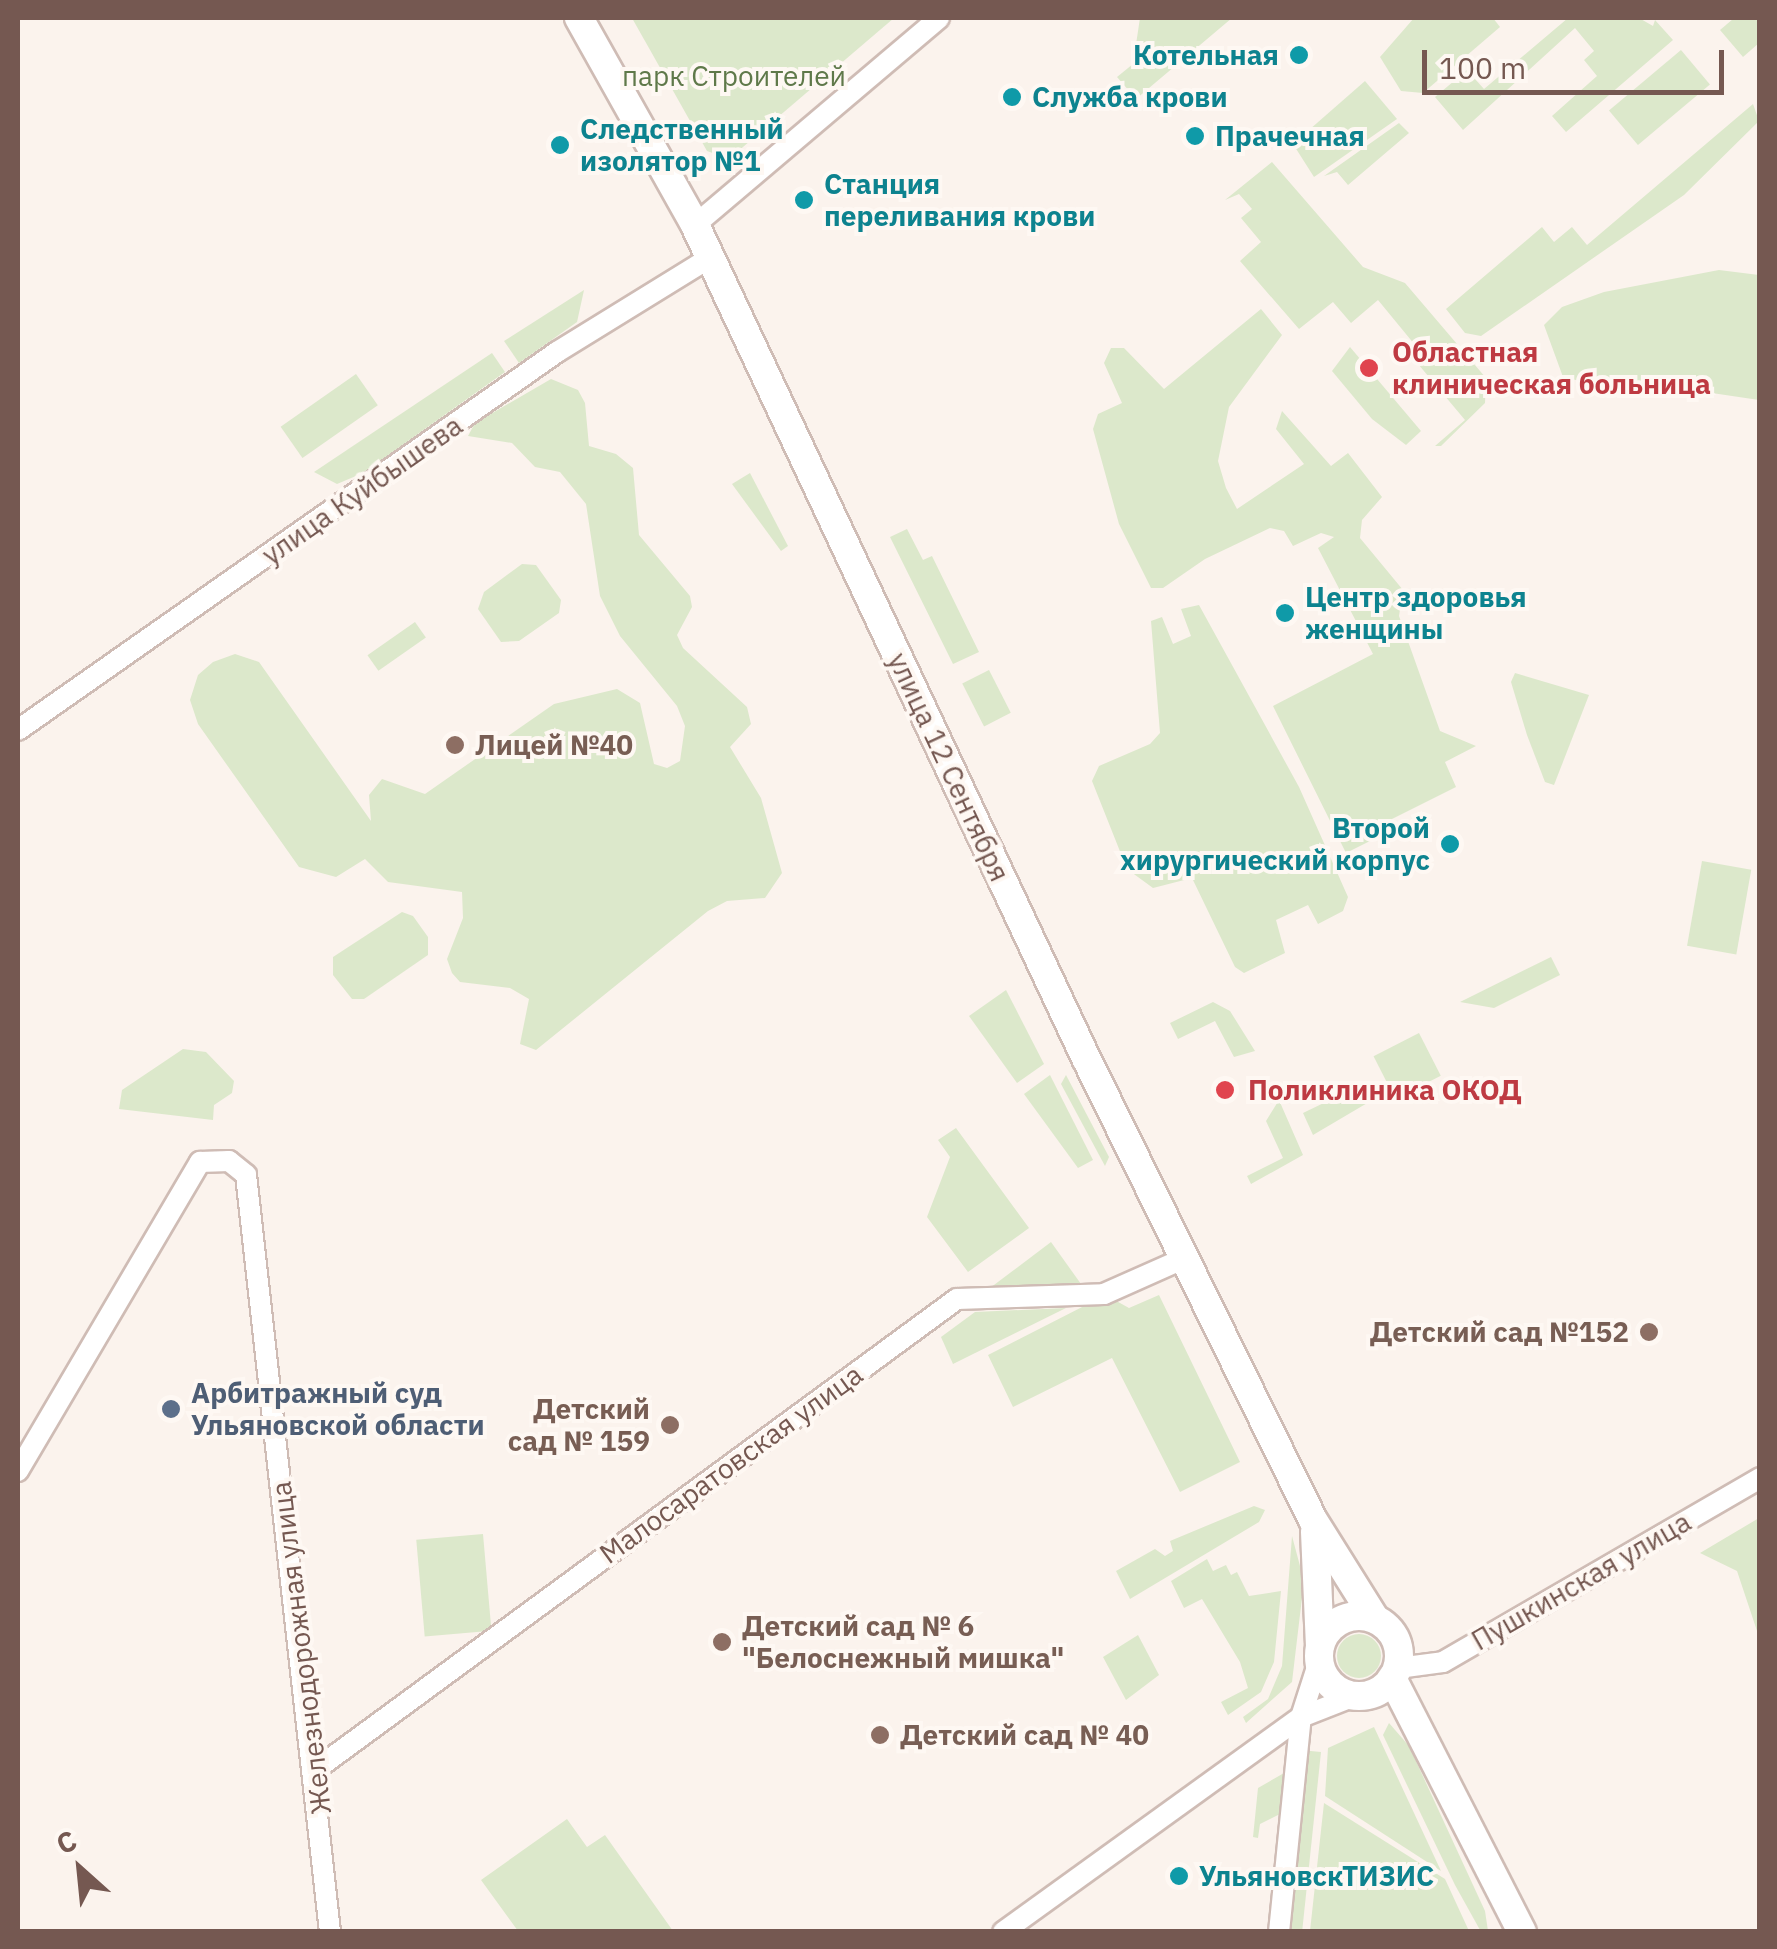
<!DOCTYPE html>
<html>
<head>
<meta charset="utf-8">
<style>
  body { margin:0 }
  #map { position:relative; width:1777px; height:1949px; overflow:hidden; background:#fbf3ed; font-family:"IBM Plex Sans",sans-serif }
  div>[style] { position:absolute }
  .green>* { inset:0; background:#dce8cb; transform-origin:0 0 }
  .round { border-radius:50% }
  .roads { filter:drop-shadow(2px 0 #cfbcb5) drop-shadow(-2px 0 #cfbcb5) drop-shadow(0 2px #cfbcb5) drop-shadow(0 -2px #cfbcb5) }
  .minor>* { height:20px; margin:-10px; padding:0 10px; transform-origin:10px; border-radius:10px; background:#fff }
  .secondary>* { height:28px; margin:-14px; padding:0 14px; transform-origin:14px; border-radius:14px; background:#fff }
  .secondary>.ring { margin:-14px; padding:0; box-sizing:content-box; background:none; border:28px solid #fff; border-radius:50% }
  .dots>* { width:28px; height:28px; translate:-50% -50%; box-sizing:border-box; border:5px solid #fef8f3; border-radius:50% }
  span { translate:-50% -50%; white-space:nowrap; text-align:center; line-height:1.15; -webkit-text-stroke:8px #fef8f3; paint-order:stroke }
  .culture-label { font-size:28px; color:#0d838f; font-weight:700 }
  .right { translate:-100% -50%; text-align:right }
  .left { translate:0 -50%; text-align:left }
  .park-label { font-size:28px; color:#5f794a }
  .health-label { font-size:28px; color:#be3a42; font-weight:700 }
  .street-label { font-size:28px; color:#755851 }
  .education-label { font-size:28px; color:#785e54; font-weight:700 }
  .service-label { font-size:28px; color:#4e5e75; font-weight:700 }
  .frame { position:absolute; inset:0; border:20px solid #755851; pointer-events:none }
  .north { position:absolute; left:30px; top:1819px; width:100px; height:100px; -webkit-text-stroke:8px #fef8f3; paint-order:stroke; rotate:333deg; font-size:28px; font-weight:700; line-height:40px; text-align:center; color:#755851 }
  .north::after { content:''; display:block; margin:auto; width:35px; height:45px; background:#755851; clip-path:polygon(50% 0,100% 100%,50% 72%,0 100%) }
  .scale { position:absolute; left:1422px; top:50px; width:302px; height:45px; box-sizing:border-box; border:5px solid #755851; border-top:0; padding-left:12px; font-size:30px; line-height:35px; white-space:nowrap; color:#755851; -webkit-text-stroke:8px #fef8f3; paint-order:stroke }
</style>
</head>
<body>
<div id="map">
  <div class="green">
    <i style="clip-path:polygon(632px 18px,894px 18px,729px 159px,707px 151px)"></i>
    <i style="clip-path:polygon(1140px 18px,1232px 18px,1136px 99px,1117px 77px,1133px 64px)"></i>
    <i style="clip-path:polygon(1414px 18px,1493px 18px,1500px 27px,1423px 93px,1401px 91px,1380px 57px)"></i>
    <i style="clip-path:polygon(1568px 18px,1639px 18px,1653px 26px,1655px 20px,1673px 40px,1566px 132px,1552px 116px,1597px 76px,1584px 60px,1594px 51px,1575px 28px,1463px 130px,1435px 97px,1467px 70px,1484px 89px)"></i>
    <i style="clip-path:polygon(1760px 18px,1759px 43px,1743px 57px,1720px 30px,1733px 19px)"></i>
    <i style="left:1681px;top:50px;width:45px;height:94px;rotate:50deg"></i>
    <i style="clip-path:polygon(1365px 81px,1397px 119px,1314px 177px,1293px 144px)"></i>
    <i style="clip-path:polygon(1753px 104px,1759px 121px,1684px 195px,1481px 336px,1465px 333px,1446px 309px,1542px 227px,1554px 242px,1572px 227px,1587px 245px)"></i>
    <i style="clip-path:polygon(1399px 123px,1409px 133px,1348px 185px,1337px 172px,1324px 176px)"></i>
    <i style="clip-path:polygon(1272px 162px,1363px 267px,1405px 283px,1486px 378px,1485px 403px,1441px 446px,1435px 446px,1465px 420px,1408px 352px,1415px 345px,1378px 300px,1351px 323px,1333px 302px,1299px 329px,1240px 261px,1261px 242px,1241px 218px,1252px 209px,1239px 194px,1225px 200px)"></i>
    <i style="clip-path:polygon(1719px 270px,1759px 275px,1759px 400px,1685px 389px,1639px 395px,1563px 377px,1544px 325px,1562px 307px,1604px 292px)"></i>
    <i style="clip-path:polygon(584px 290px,577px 322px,519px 363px,504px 341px)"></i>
    <i style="clip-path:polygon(1261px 309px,1282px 335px,1229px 407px,1218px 461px,1226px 488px,1237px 509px,1304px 464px,1276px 429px,1282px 411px,1331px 466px,1348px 453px,1382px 497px,1362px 520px,1360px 538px,1403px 590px,1399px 616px,1440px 731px,1476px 746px,1445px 762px,1456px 787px,1366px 832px,1370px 841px,1346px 853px,1273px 706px,1373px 654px,1318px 548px,1334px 537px,1321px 533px,1293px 546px,1284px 531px,1270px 528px,1205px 559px,1163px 588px,1151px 588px,1119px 524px,1093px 429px,1098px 414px,1122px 403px,1104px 363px,1111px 348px,1124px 348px,1164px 389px)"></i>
    <i style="clip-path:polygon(1350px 347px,1421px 431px,1406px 445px,1372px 419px,1332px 371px)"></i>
    <i style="clip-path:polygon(492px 353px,505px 372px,363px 473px,337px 484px,314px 472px)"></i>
    <i style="left:356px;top:374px;width:38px;height:92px;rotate:55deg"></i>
    <i style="clip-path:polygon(551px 379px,578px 390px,585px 403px,589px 446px,616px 454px,633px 468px,639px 535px,690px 596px,692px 607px,677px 635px,683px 648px,747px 707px,751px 724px,730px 747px,761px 798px,782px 873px,765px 898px,727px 901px,708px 911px,536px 1050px,520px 1044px,529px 999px,510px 988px,460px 982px,452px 973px,447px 959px,463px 918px,462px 892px,388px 882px,365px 859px,336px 877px,299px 867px,198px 724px,190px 700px,198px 675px,213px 662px,235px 654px,259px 662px,371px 821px,369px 795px,382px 779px,425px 794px,554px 704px,617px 689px,640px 703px,654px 764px,667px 768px,680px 761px,685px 726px,677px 706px,620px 636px,600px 596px,586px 504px,560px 472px,535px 467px,512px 443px,468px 436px,475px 423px)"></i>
    <i style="clip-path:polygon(750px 473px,788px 546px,781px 551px,732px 484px)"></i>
    <i style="clip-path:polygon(907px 529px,923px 560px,932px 556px,979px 652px,953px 664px,890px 537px)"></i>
    <i style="clip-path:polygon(522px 564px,536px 565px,561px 600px,559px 613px,519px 641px,501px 642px,478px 609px,484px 592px)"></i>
    <i style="clip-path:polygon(1199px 605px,1299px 787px,1348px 897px,1343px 911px,1318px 924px,1308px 905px,1276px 920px,1285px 953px,1244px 973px,1235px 967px,1192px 878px,1153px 888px,1127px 869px,1092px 781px,1099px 766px,1150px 744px,1160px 733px,1151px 621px,1162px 617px,1173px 644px,1191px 636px,1181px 609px)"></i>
    <i style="left:415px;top:622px;width:19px;height:58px;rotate:55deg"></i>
    <i style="left:989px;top:670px;width:48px;height:30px;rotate:63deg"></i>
    <i style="clip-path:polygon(1515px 673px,1589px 695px,1554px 785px,1545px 782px,1527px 735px,1511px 682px)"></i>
    <i style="left:1702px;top:861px;width:50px;height:86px;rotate:10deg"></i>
    <i style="clip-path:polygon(402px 912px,413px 916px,428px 937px,428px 955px,364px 999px,352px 999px,333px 975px,333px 957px)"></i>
    <i style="clip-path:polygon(1551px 957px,1560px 975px,1494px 1008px,1460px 1002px)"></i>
    <i style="clip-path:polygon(1006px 990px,1044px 1064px,1017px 1083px,969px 1016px)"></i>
    <i style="clip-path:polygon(1213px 1002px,1230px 1011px,1255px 1051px,1234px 1057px,1215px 1021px,1178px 1039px,1170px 1023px)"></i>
    <i style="left:1419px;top:1033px;width:48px;height:51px;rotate:63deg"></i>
    <i style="clip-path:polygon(183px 1049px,206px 1052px,234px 1081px,232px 1093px,214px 1105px,213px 1120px,119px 1109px,122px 1090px)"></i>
    <i style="clip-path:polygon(1050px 1075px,1093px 1160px,1078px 1168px,1024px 1094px)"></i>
    <i style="clip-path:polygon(1066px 1075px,1109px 1157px,1105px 1166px,1061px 1084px)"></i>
    <i style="clip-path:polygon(1361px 1085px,1369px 1102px,1313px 1135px,1303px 1113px)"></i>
    <i style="clip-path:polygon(1279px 1100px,1303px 1155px,1251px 1184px,1247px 1176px,1283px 1158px,1266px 1121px)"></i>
    <i style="clip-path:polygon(956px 1128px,1029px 1228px,968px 1272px,927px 1217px,950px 1157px,938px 1140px)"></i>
    <i style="clip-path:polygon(1051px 1242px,1086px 1291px,986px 1291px)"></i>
    <i style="clip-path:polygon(1159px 1295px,1240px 1462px,1180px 1492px,1112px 1358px,1013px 1407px,988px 1355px,1088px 1304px,1111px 1298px,1129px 1308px)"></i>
    <i style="clip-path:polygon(1066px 1308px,953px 1364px,941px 1337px,975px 1312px)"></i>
    <i style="clip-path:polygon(1254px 1506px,1265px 1510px,1259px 1522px,1130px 1599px,1116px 1571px,1155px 1549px,1165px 1556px,1173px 1551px,1170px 1541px)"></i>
    <i style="clip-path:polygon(1759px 1518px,1759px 1637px,1737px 1571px,1700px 1553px)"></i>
    <i style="left:483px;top:1534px;width:97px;height:67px;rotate:85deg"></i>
    <i style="clip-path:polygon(1292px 1536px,1304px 1581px,1292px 1682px,1246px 1723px,1243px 1717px,1268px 1699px,1282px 1666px)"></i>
    <i style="clip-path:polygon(1207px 1559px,1213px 1571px,1226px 1565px,1231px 1575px,1237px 1572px,1249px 1596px,1281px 1591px,1274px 1662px,1261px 1692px,1228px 1715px,1221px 1702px,1248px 1688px,1240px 1662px,1202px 1599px,1184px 1608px,1171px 1581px)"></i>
    <i class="round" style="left:1337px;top:1634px;width:44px;height:44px"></i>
    <i style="clip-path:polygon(1138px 1635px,1159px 1675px,1126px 1700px,1103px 1657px)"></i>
    <i style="clip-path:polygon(1389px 1723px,1409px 1746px,1485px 1911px,1488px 1931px,1480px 1930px,1455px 1885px,1383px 1735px)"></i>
    <i style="clip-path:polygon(1374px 1727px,1441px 1871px,1325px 1796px,1328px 1748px)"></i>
    <i style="left:1321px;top:1752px;width:180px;height:13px;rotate:96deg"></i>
    <i style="clip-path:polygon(1284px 1773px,1280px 1814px,1260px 1824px,1258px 1838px,1253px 1837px,1258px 1788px)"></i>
    <i style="clip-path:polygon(1324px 1803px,1445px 1879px,1469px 1931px,1310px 1931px)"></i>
    <i style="clip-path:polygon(567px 1819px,587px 1847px,605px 1835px,673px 1931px,518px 1931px,481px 1880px)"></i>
  </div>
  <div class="roads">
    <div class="minor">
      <i style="left:695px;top:225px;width:320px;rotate:-40.3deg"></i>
      <i style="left:18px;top:730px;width:658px;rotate:-35.04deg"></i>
      <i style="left:557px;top:352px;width:181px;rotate:-31.7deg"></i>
      <i style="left:18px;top:1471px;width:359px;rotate:-59.5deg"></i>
      <i style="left:200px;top:1162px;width:29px;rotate:-2deg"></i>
      <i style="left:229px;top:1161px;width:22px;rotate:39deg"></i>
      <i style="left:246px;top:1175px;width:762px;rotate:83.67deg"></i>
      <i style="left:1398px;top:1668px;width:45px;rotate:-7.6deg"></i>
      <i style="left:1443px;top:1662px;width:367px;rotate:-30.1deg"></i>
      <i style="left:315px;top:1770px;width:796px;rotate:-36.27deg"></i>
      <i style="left:957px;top:1299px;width:147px;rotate:-1.9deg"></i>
      <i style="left:1104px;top:1294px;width:89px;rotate:-24deg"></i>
      <i style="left:1003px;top:1932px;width:367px;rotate:-35.8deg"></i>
      <i style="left:1301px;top:1717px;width:58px;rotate:-21.3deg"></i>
      <i style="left:1279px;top:1932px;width:216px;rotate:-84.2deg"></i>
      <i style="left:1301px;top:1717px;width:59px;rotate:-72.2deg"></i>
    </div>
    <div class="secondary">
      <i style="left:579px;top:18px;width:237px;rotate:60.7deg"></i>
      <i style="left:695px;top:225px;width:920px;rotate:64.86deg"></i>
      <i style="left:1086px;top:1058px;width:515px;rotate:63.83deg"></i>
      <i style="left:1313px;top:1520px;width:117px;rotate:57.9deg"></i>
      <i style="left:1315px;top:1532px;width:113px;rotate:87.5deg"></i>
      <i class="ring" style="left:1319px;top:1616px;width:52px;height:52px"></i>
      <i style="left:1392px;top:1678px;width:285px;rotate:62.9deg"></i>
    </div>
  </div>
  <div class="dots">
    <i style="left:1299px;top:55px;background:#0f9aa8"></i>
    <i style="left:1012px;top:97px;background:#0f9aa8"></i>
    <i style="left:1195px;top:136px;background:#0f9aa8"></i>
    <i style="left:560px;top:145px;background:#0f9aa8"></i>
    <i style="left:804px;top:200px;background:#0f9aa8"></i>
    <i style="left:1369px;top:368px;background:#e0444e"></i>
    <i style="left:1285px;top:613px;background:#0f9aa8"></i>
    <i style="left:455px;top:745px;background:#8d6e63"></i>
    <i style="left:1450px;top:844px;background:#0f9aa8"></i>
    <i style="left:1225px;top:1090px;background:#e0444e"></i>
    <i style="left:1649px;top:1332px;background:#8d6e63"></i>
    <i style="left:171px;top:1409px;background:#5c6f8a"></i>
    <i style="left:670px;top:1425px;background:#8d6e63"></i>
    <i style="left:722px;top:1642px;background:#8d6e63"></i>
    <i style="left:880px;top:1735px;background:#8d6e63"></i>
    <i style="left:1179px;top:1876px;background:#0f9aa8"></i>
  </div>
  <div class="culture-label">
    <span class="right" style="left:1279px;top:55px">Котельная</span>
    <span class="left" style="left:1032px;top:97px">Служба крови</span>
    <span class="left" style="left:580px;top:145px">Следственный<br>изолятор №1</span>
    <span class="left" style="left:1215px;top:136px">Прачечная</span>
    <span class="left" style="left:824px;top:200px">Станция<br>переливания крови</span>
    <span class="left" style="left:1305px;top:613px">Центр здоровья<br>женщины</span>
    <span class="right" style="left:1430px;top:844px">Второй<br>хирургический корпус</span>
    <span class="left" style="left:1199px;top:1876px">УльяновскТИЗИС</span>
  </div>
  <div class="park-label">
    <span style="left:734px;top:76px">парк Строителей</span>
  </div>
  <div class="health-label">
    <span class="left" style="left:1392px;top:368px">Областная<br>клиническая больница</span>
    <span class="left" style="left:1248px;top:1090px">Поликлиника ОКОД</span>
  </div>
  <div class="street-label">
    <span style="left:362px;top:490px;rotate:-35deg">улица Куйбышева</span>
    <span style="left:949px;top:767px;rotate:65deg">улица 12 Сентября</span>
    <span style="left:731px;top:1464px;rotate:-36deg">Малосаратовская улица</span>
    <span style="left:1581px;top:1581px;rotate:-30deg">Пушкинская улица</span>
    <span style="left:301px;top:1648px;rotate:-97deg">Железнодорожная улица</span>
  </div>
  <div class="education-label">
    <span class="left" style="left:475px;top:745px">Лицей №40</span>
    <span class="right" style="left:1629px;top:1332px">Детский сад №152</span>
    <span class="right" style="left:650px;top:1425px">Детский<br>сад № 159</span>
    <span class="left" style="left:742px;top:1642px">Детский сад № 6<br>"Белоснежный мишка"</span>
    <span class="left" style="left:900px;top:1735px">Детский сад № 40</span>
  </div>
  <div class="service-label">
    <span class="left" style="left:191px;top:1409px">Арбитражный суд<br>Ульяновской области</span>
  </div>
  <div class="frame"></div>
  <div class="north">С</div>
  <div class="scale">100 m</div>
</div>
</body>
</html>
